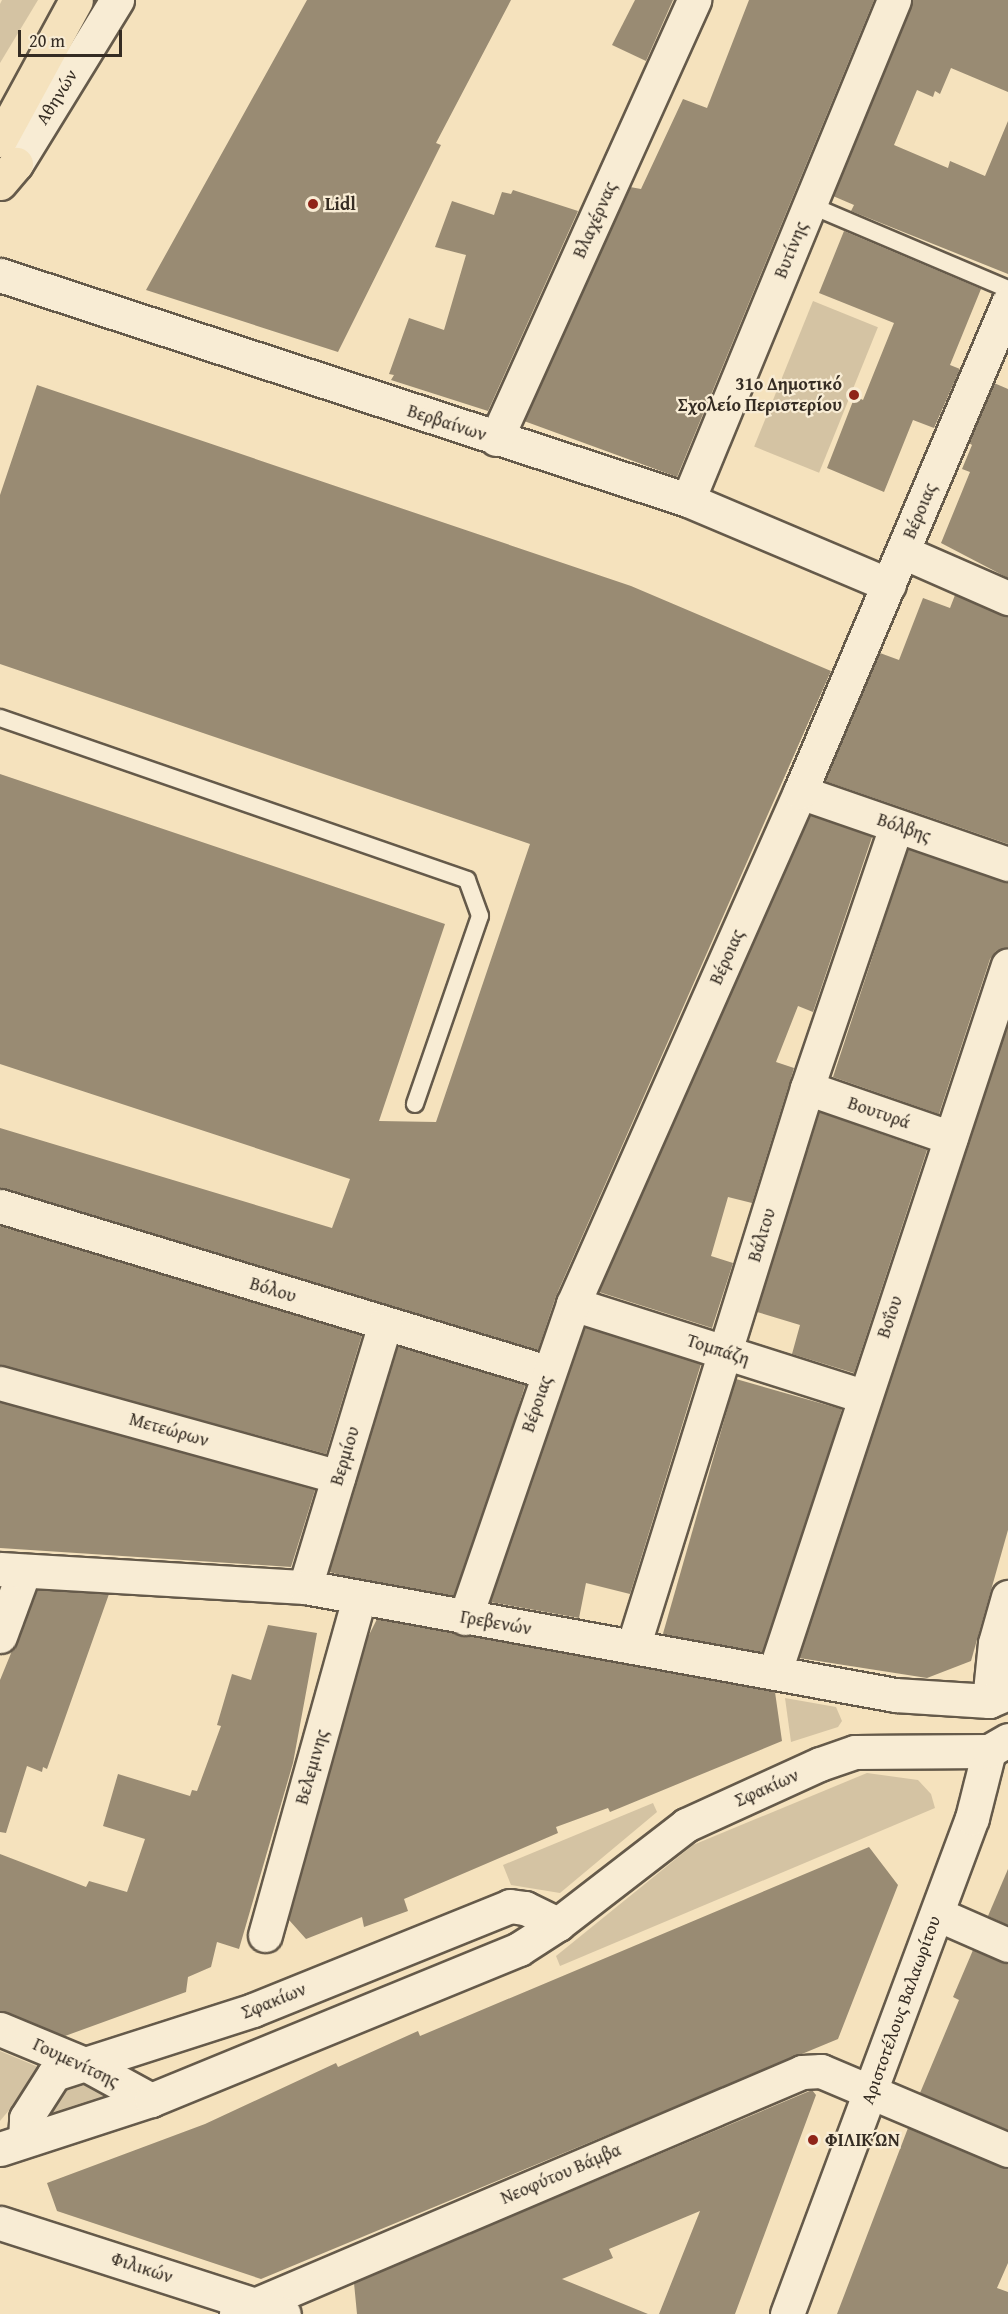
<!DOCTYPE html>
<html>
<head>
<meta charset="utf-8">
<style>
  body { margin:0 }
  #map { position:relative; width:1008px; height:2314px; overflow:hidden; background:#f5e2bd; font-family:"Gentium Book Plus",serif }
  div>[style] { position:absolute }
  .green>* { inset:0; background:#d4c3a3; transform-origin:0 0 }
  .building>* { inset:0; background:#998b73; transform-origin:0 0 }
  .roads { filter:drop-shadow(2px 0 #655a4a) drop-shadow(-2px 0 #655a4a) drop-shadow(0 2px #655a4a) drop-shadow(0 -2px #655a4a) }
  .service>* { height:16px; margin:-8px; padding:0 8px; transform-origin:8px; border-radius:8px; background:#f8ecd4 }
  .minor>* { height:33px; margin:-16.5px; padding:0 16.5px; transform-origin:16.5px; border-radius:16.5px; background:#f8ecd4 }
  .tertiary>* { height:33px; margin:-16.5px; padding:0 16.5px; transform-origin:16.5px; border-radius:16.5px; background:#f8ecd4 }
  .secondary>* { height:33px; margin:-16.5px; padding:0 16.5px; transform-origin:16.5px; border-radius:16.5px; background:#f8ecd4 }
  .trunk>* { height:33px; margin:-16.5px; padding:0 16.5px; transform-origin:16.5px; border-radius:16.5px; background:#f5e2bd }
  .dots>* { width:16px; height:16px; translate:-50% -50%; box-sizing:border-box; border:3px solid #f8ecd4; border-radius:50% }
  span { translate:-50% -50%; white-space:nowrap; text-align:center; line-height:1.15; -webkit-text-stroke:4.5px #f8ecd4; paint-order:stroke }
  .street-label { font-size:18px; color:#352c23 }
  .poi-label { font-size:18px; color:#352c23; font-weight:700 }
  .left { translate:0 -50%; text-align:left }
  .right { translate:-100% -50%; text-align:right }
  .scale { position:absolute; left:18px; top:30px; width:104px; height:27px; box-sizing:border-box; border:3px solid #352c23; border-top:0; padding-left:8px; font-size:18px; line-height:21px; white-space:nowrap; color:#352c23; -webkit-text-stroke:4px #f8ecd4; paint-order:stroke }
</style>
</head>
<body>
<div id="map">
  <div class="green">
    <i style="clip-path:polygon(2px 0,38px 0,0 63px,0 4px)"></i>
    <i style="left:813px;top:301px;width:70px;height:157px;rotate:22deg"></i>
    <i style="clip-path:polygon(785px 1698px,836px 1707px,842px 1721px,838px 1727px,791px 1742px)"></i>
    <i style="clip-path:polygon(867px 1773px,918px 1780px,931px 1794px,935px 1808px,560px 1966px,556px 1956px,693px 1845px)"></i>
    <i style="clip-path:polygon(653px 1803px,657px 1812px,560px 1893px,511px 1885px,503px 1865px)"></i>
    <i style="clip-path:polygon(0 2051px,43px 2069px,0 2121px)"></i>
    <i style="clip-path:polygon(78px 2078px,114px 2098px,48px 2119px,44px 2112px)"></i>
  </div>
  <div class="building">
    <i style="clip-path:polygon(307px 0,511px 0,436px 143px,441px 145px,338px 352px,146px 290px)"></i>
    <i style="clip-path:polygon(635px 0,673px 0,646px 61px,612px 45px)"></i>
    <i style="clip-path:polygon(749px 0,874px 0,677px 477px,524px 421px,630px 187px,641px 189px,683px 99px,707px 108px)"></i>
    <i style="clip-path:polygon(912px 0,1008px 0,1008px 92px,951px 68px,940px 94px,935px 91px,933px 97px,917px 90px,894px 145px,948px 168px,950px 161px,985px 176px,1008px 121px,1008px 274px,851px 211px,854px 205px,833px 196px)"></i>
    <i style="clip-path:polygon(513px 190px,578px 211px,488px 411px,391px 380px,394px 375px,389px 374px,409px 318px,444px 330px,466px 255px,435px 247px,452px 201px,494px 215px,502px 192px,511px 194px)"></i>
    <i style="clip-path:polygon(844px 231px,981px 289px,950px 365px,960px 369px,934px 428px,913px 420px,884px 492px,827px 468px,855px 396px,863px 400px,894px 323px,819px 293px)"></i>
    <i style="clip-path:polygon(994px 383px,1008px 389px,1008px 578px,941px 543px,970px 472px,962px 469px,972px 445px,969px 443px)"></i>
    <i style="clip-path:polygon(37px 385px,631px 586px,831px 671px,556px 1296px,538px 1350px,0 1188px,0 1128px,332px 1228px,350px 1179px,0 1064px,0 774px,445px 924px,379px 1121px,436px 1122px,530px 844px,0 664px,0 495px)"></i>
    <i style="clip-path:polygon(955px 595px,1008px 616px,1008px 844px,825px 781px,880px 653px,899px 660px,923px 598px,950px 608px)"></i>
    <i style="clip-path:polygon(810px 815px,872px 837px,813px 1012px,798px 1006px,776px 1062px,794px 1068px,752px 1203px,728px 1197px,711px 1256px,733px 1263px,712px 1328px,599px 1292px)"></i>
    <i style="clip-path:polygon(908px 849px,1008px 882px,1008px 947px,996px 951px,990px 959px,939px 1114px,833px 1077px)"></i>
    <i style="clip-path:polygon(1008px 1025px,1008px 1530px,971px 1661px,927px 1678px,799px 1658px)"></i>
    <i style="clip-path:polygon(819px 1112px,927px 1150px,854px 1373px,792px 1354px,800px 1325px,757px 1312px)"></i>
    <i style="clip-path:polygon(0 1226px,362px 1335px,326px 1454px,0 1365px)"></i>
    <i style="clip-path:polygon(585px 1327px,701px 1364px,630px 1594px,586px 1583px,579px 1618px,490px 1602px)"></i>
    <i style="left:398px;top:1346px;width:133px;height:236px;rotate:17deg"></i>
    <i style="left:736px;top:1379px;width:110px;height:265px;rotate:16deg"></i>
    <i style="clip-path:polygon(0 1402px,315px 1490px,291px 1567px,0 1548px)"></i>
    <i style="clip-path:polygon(37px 1590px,109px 1594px,47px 1769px,43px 1767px,42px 1772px,27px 1766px,6px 1833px,0 1832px,0 1680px)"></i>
    <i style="clip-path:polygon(377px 1619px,775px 1692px,782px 1741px,610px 1812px,608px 1808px,556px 1827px,558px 1833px,404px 1899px,408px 1911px,364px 1927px,362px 1917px,306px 1939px,289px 1920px,368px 1637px)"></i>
    <i style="clip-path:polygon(268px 1625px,317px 1633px,293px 1763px,239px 1949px,217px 1942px,211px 1967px,188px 1977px,186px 1992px,65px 2036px,0 2011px,0 1854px,86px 1887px,89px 1881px,127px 1892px,145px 1839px,103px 1826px,118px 1774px,190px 1796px,192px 1790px,197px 1791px,221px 1726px,217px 1725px,232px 1674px,251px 1680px)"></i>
    <i style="clip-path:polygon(869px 1847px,898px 1885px,838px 2039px,261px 2279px,57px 2211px,47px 2183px,205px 2124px,336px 2063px,338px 2067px,418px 2031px,420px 2036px)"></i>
    <i style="clip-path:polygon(1008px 1869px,1008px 1925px,988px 1916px)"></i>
    <i style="clip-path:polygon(973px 1950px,1008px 1963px,1008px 2130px,920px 2093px,959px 2000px,953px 1997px)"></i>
    <i style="clip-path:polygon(812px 2090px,816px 2095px,735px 2314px,659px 2314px,700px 2211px,609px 2249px,613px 2258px,562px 2279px,648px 2314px,357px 2314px,354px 2283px)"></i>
    <i style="clip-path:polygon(908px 2128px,1008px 2168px,1008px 2263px,997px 2288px,1008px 2292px,1008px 2314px,837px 2314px)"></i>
  </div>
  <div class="roads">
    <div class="service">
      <i style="left:810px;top:205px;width:215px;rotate:23deg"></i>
      <i style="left:0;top:718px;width:494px;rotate:19.1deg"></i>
      <i style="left:467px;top:880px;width:38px;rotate:70deg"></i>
      <i style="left:480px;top:916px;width:199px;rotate:109.1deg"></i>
    </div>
    <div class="minor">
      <i style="left:0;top:275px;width:724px;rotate:18.11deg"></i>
      <i style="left:688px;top:500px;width:218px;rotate:22.9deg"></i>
      <i style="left:496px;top:439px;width:482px;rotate:-65.7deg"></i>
      <i style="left:688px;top:500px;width:541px;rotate:-67.61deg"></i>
      <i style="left:903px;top:552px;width:115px;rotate:23.7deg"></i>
      <i style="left:800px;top:792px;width:220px;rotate:19.1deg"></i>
      <i style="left:807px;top:1088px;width:152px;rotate:19.1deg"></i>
      <i style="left:0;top:1206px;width:572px;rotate:16.88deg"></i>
      <i style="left:573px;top:1304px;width:304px;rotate:17.6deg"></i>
      <i style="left:0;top:1383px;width:351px;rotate:15.5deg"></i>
      <i style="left:305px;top:1587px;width:275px;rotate:-73.1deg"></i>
      <i style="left:465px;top:1618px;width:332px;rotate:-71deg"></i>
      <i style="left:573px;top:1304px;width:560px;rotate:-66.09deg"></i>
      <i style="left:800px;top:792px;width:531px;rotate:-66.96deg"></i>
      <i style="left:0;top:1636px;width:69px;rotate:-69.7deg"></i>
      <i style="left:633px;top:1647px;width:585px;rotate:-72.71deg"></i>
      <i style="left:807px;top:1088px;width:277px;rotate:-71.2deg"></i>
      <i style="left:775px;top:1671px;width:743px;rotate:-71.74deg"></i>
      <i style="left:989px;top:1701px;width:58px;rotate:-84.1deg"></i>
      <i style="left:995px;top:1643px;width:48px;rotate:-74.2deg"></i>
      <i style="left:937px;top:1914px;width:77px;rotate:23.6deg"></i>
      <i style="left:265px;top:1935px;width:350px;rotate:-74.4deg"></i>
      <i style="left:0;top:2029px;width:94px;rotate:22.5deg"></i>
      <i style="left:87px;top:2065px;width:73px;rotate:28.7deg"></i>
      <i style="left:25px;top:2140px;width:22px;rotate:-87deg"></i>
      <i style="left:26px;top:2118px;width:52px;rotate:-57.5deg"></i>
      <i style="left:54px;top:2074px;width:209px;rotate:-17.8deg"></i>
      <i style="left:253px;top:2010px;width:277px;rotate:-22deg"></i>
      <i style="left:510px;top:1906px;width:15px;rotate:8deg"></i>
      <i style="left:525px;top:1908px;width:37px;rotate:26deg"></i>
      <i style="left:236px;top:2313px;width:615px;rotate:-23.06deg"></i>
      <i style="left:802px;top:2072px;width:19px;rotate:-3deg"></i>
      <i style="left:821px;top:2071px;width:203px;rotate:22.9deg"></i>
      <i style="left:787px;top:2314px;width:529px;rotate:-69.55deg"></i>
      <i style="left:972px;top:1818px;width:69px;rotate:-75.8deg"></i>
    </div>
    <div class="tertiary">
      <i style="left:0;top:1569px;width:306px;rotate:3.4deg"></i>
      <i style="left:305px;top:1587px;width:600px;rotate:10.37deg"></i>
      <i style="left:895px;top:1695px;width:94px;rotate:3.7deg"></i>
      <i style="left:989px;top:1701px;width:21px;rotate:-23deg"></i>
      <i style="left:0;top:2149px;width:159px;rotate:-18deg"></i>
      <i style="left:151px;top:2100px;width:398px;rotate:-22.3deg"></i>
      <i style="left:519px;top:1949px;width:46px;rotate:-32.7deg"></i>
      <i style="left:558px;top:1924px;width:162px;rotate:-37.7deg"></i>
      <i style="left:686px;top:1825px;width:147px;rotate:-24.5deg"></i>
      <i style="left:820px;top:1764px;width:37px;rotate:-19deg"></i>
      <i style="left:855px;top:1752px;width:134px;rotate:-0.4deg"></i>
      <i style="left:989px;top:1751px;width:22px;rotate:-30deg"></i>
      <i style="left:0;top:2223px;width:298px;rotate:17.8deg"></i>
    </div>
    <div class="secondary">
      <i style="left:16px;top:164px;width:193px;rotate:-58.4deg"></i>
    </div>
    <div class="trunk">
      <i style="left:0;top:140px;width:159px;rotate:-61.5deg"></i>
      <i style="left:0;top:183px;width:25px;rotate:-50deg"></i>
    </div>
  </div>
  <div class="dots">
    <i style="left:313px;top:204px;background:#8f2418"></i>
    <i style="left:854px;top:395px;background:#8f2418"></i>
    <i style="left:813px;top:2140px;background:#8f2418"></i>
  </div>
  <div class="street-label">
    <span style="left:57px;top:97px;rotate:-58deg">Αθηνών</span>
    <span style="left:595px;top:220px;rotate:-66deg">Βλαχέρνας</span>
    <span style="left:791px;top:250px;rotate:-68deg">Βυτίνης</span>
    <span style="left:447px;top:423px;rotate:18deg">Βερβαίνων</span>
    <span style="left:920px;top:511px;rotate:-67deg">Βέροιας</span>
    <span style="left:904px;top:828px;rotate:19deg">Βόλβης</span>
    <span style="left:727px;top:957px;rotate:-66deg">Βέροιας</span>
    <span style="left:879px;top:1113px;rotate:19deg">Βουτυρά</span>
    <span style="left:762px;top:1235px;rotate:-73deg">Βάλτου</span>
    <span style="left:273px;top:1290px;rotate:17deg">Βόλου</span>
    <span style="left:890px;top:1317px;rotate:-71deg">Βοΐου</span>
    <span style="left:718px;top:1350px;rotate:18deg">Τομπάζη</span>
    <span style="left:537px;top:1404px;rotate:-71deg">Βέροιας</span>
    <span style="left:169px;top:1430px;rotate:16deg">Μετεώρων</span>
    <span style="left:345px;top:1456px;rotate:-73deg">Βερμίου</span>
    <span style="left:496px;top:1623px;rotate:10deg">Γρεβενών</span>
    <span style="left:312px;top:1767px;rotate:-74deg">Βελεμινης</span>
    <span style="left:767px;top:1788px;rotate:-24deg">Σφακίων</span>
    <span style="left:274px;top:2001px;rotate:-22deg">Σφακίων</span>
    <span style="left:901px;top:2010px;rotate:-70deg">Αριστοτέλους Βαλαωρίτου</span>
    <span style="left:76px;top:2063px;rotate:25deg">Γουμενίτσης</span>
    <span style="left:561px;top:2174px;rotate:-23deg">Νεοφύτου Βάμβα</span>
    <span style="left:142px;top:2268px;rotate:18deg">Φιλικών</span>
  </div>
  <div class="poi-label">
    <span class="left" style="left:325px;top:204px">Lidl</span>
    <span class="right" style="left:842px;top:395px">31ο Δημοτικό<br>Σχολείο Περιστερίου</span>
    <span class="left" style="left:825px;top:2140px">ΦΙΛΙΚΏΝ</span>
  </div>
  <div class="scale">20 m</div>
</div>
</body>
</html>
